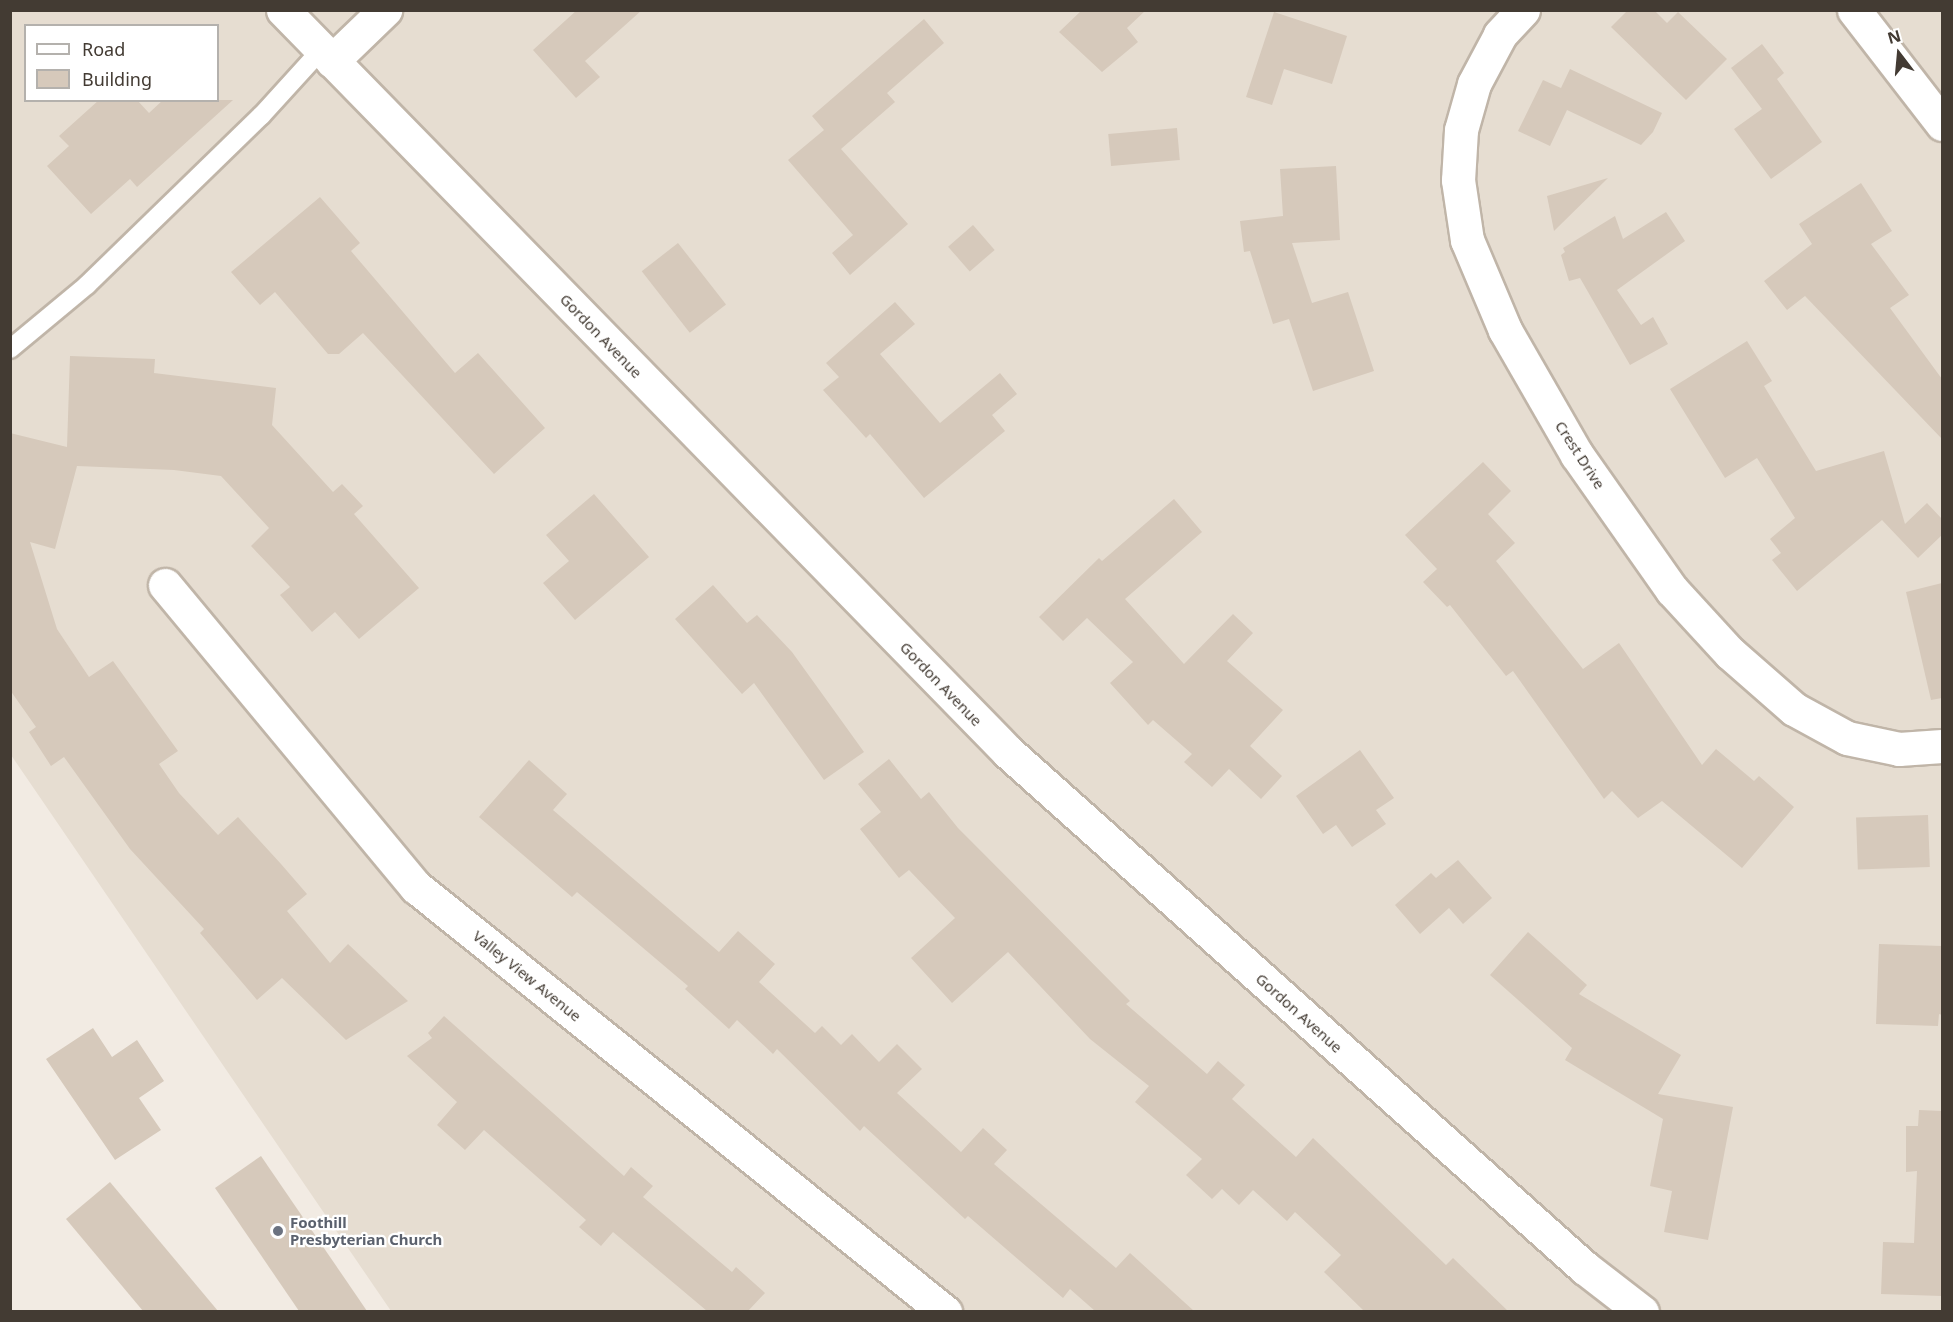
<!DOCTYPE html>
<html>
<head>
<meta charset="utf-8">
<style>
  body { margin:0 }
  #map { position:relative; width:1953px; height:1322px; overflow:hidden; background:#f2ebe3; font-family:"Noto Sans",sans-serif }
  div>[style] { position:absolute }
  .residential>* { inset:0; background:#e6ddd1 }
  .building>* { inset:0; background:#d6c9bb; transform-origin:0 0 }
  .roads { filter:drop-shadow(2px 0 #c0b5a8) drop-shadow(-2px 0 #c0b5a8) drop-shadow(0 2px #c0b5a8) drop-shadow(0 -2px #c0b5a8) }
  .lane>* { height:18px; margin:-9px; padding:0 9px; transform-origin:9px; border-radius:9px; background:#fff }
  .street>* { height:33px; margin:-16.5px; padding:0 16.5px; transform-origin:16.5px; border-radius:16.5px; background:#fff }
  .dots>* { width:16px; height:16px; translate:-50% -50%; box-sizing:border-box; border:3px solid #fff; border-radius:50% }
  span { translate:-50% -50%; white-space:nowrap; text-align:center; line-height:1.15; -webkit-text-stroke:4.5px #fff; paint-order:stroke }
  .street-label { font-size:15px; color:#433b33 }
  .worship-label { font-size:15px; color:#5b616d; font-weight:700 }
  .left { translate:0 -50%; text-align:left }
  .frame { position:absolute; inset:0; border:12px solid #433b33; pointer-events:none }
  .legend { position:absolute; left:24px; top:24px; width:195px; height:78px; box-sizing:border-box; background:#fff; border:2px solid #b4b1ad; margin:0; padding:8px 10px; list-style:none; font-size:18px; color:#433b33 }
  .legend li { display:flex; align-items:center; gap:12px; height:30px }
  .legend b { width:30px; border:2px solid #b4b1ad }
  .north { position:absolute; left:1869px; top:24px; width:60px; height:60px; -webkit-text-stroke:4px #fff; paint-order:stroke; rotate:344deg; font-size:16px; font-weight:700; line-height:24px; text-align:center; color:#433b33 }
  .north::after { content:''; display:block; margin:auto; width:21px; height:27px; background:#433b33; clip-path:polygon(50% 0,100% 100%,50% 72%,0 100%) }
</style>
</head>
<body>
<div id="map">
  <div class="residential">
    <i style="clip-path:polygon(evenodd,10px 11px,1942px 11px,1942px 1311px,391px 1311px,11px 755px,10px 11px,26px 26px,218px 26px,218px 100px,26px 100px,26px 26px)"></i>
  </div>
  <div class="building">
    <i style="clip-path:polygon(577px 10px,642px 10px,585px 61px,600px 77px,576px 98px,533px 50px)"></i>
    <i style="clip-path:polygon(1082px 10px,1146px 10px,1127px 28px,1138px 42px,1102px 72px,1059px 32px)"></i>
    <i style="clip-path:polygon(1628px 10px,1654px 10px,1667px 23px,1678px 12px,1727px 59px,1686px 100px,1611px 27px)"></i>
    <i style="clip-path:polygon(1274px 12px,1347px 36px,1332px 84px,1284px 69px,1272px 105px,1246px 97px)"></i>
    <i style="clip-path:polygon(924px 19px,944px 43px,887px 93px,895px 102px,841px 149px,908px 224px,850px 275px,832px 253px,853px 235px,788px 160px,824px 130px,812px 116px)"></i>
    <i style="clip-path:polygon(1762px 44px,1784px 73px,1777px 79px,1822px 142px,1771px 179px,1734px 129px,1762px 109px,1731px 68px)"></i>
    <i style="clip-path:polygon(1570px 69px,1662px 113px,1653px 132px,1641px 145px,1567px 110px,1550px 146px,1518px 131px,1543px 80px,1561px 88px)"></i>
    <i style="clip-path:polygon(99px 100px,137px 100px,149px 113px,163px 100px,233px 100px,137px 187px,130px 179px,91px 214px,47px 166px,69px 146px,59px 136px)"></i>
    <i style="left:1177px;top:128px;width:32px;height:69px;rotate:85deg"></i>
    <i style="clip-path:polygon(1336px 166px,1340px 240px,1292px 243px,1312px 303px,1348px 292px,1374px 371px,1313px 391px,1289px 319px,1273px 324px,1250px 251px,1244px 252px,1240px 221px,1283px 216px,1280px 169px)"></i>
    <i style="clip-path:polygon(1608px 178px,1554px 231px,1547px 196px)"></i>
    <i style="clip-path:polygon(1861px 183px,1892px 231px,1871px 244px,1909px 295px,1890px 308px,1942px 379px,1942px 439px,1805px 296px,1787px 310px,1764px 281px,1812px 244px,1799px 224px)"></i>
    <i style="clip-path:polygon(320px 197px,360px 243px,351px 251px,455px 373px,478px 353px,545px 428px,494px 474px,363px 333px,339px 354px,328px 354px,275px 292px,260px 305px,231px 272px)"></i>
    <i style="clip-path:polygon(1666px 212px,1685px 241px,1617px 290px,1641px 325px,1653px 317px,1668px 344px,1630px 365px,1580px 278px,1569px 281px,1561px 255px,1565px 252px,1563px 248px,1615px 216px,1623px 239px)"></i>
    <i style="left:973px;top:225px;width:33px;height:33px;rotate:49deg"></i>
    <i style="left:678px;top:243px;width:78px;height:46px;rotate:52deg"></i>
    <i style="clip-path:polygon(895px 302px,915px 324px,880px 354px,940px 423px,1000px 373px,1017px 394px,992px 415px,1005px 431px,924px 498px,870px 434px,866px 438px,823px 390px,839px 377px,826px 363px)"></i>
    <i style="clip-path:polygon(1747px 341px,1772px 381px,1764px 386px,1816px 471px,1884px 451px,1905px 524px,1927px 503px,1942px 519px,1942px 535px,1918px 558px,1882px 520px,1797px 591px,1772px 560px,1781px 553px,1770px 539px,1795px 518px,1757px 458px,1725px 478px,1670px 389px)"></i>
    <i style="clip-path:polygon(70px 356px,155px 359px,154px 373px,276px 388px,272px 425px,333px 492px,342px 484px,363px 506px,354px 514px,419px 588px,359px 639px,335px 612px,312px 632px,280px 595px,290px 587px,251px 546px,269px 528px,221px 476px,174px 470px,77px 466px,55px 549px,30px 542px,57px 629px,89px 677px,113px 661px,178px 751px,159px 764px,179px 793px,218px 835px,238px 817px,281px 864px,307px 894px,287px 911px,330px 963px,348px 944px,408px 1001px,346px 1040px,282px 978px,257px 1000px,200px 933px,204px 929px,130px 849px,64px 757px,51px 766px,29px 732px,36px 727px,10px 690px,10px 433px,67px 447px)"></i>
    <i style="clip-path:polygon(1483px 462px,1511px 491px,1488px 514px,1515px 543px,1496px 561px,1583px 669px,1619px 643px,1702px 765px,1716px 749px,1754px 781px,1759px 776px,1794px 807px,1742px 868px,1662px 801px,1638px 818px,1612px 791px,1604px 799px,1513px 671px,1506px 676px,1450px 605px,1447px 607px,1423px 582px,1437px 569px,1405px 535px)"></i>
    <i style="clip-path:polygon(594px 494px,649px 557px,575px 620px,543px 583px,569px 561px,546px 535px)"></i>
    <i style="clip-path:polygon(1174px 499px,1202px 532px,1125px 599px,1184px 664px,1233px 614px,1253px 633px,1227px 661px,1283px 710px,1250px 746px,1282px 776px,1261px 799px,1229px 769px,1212px 787px,1184px 762px,1192px 754px,1153px 720px,1148px 725px,1110px 683px,1133px 662px,1087px 618px,1063px 641px,1039px 617px,1099px 558px,1102px 561px)"></i>
    <i style="clip-path:polygon(1942px 583px,1942px 698px,1931px 700px,1906px 592px)"></i>
    <i style="clip-path:polygon(713px 585px,747px 623px,757px 615px,792px 652px,864px 752px,824px 780px,754px 683px,742px 694px,675px 619px)"></i>
    <i style="clip-path:polygon(1360px 750px,1394px 798px,1376px 810px,1386px 824px,1352px 847px,1336px 825px,1323px 834px,1296px 796px)"></i>
    <i style="clip-path:polygon(889px 759px,921px 799px,929px 792px,958px 828px,1130px 1001px,1126px 1004px,1207px 1074px,1218px 1061px,1245px 1085px,1232px 1099px,1296px 1157px,1313px 1138px,1446px 1265px,1453px 1258px,1508px 1311px,1364px 1311px,1324px 1272px,1341px 1255px,1295px 1212px,1287px 1221px,1253px 1190px,1239px 1205px,1222px 1189px,1212px 1199px,1186px 1175px,1202px 1159px,1135px 1102px,1149px 1086px,1090px 1039px,1008px 952px,952px 1003px,911px 958px,955px 918px,909px 870px,899px 878px,860px 829px,881px 812px,858px 784px)"></i>
    <i style="clip-path:polygon(529px 760px,567px 794px,553px 810px,719px 952px,738px 931px,775px 964px,759px 982px,815px 1033px,822px 1026px,841px 1045px,852px 1034px,879px 1062px,897px 1044px,922px 1069px,897px 1093px,961px 1152px,983px 1128px,1007px 1150px,994px 1164px,1116px 1268px,1130px 1253px,1194px 1311px,1095px 1311px,1070px 1289px,1063px 1298px,968px 1216px,965px 1219px,864px 1126px,860px 1131px,777px 1049px,773px 1054px,737px 1020px,729px 1029px,685px 989px,688px 986px,577px 892px,572px 897px,479px 817px)"></i>
    <i style="left:1928px;top:815px;width:52px;height:72px;rotate:88deg"></i>
    <i style="clip-path:polygon(1458px 860px,1492px 898px,1463px 924px,1449px 908px,1420px 934px,1395px 905px,1431px 873px,1436px 878px)"></i>
    <i style="clip-path:polygon(1528px 932px,1587px 985px,1579px 994px,1681px 1055px,1658px 1094px,1733px 1107px,1708px 1240px,1664px 1232px,1672px 1191px,1650px 1186px,1663px 1119px,1565px 1060px,1572px 1048px,1490px 975px)"></i>
    <i style="clip-path:polygon(1879px 944px,1942px 946px,1942px 1015px,1939px 1014px,1938px 1026px,1876px 1024px)"></i>
    <i style="clip-path:polygon(444px 1016px,624px 1176px,631px 1167px,653px 1186px,643px 1197px,732px 1272px,736px 1267px,765px 1293px,748px 1311px,707px 1311px,613px 1232px,601px 1246px,579px 1227px,586px 1220px,484px 1130px,465px 1150px,437px 1125px,457px 1102px,407px 1056px,432px 1038px,428px 1033px)"></i>
    <i style="clip-path:polygon(93px 1028px,112px 1057px,137px 1040px,164px 1081px,139px 1098px,161px 1130px,115px 1160px,46px 1059px)"></i>
    <i style="clip-path:polygon(1919px 1110px,1942px 1111px,1942px 1296px,1881px 1294px,1883px 1242px,1914px 1243px,1917px 1171px,1906px 1172px,1906px 1126px,1918px 1126px)"></i>
    <i style="clip-path:polygon(261px 1156px,367px 1311px,299px 1311px,215px 1188px)"></i>
    <i style="clip-path:polygon(110px 1182px,218px 1311px,143px 1311px,66px 1219px)"></i>
  </div>
  <div class="roads">
    <div class="lane">
      <i style="left:10px;top:349px;width:100px;rotate:-39.7deg"></i>
      <i style="left:87px;top:285px;width:243px;rotate:-44.2deg"></i>
      <i style="left:261px;top:116px;width:89px;rotate:-47.7deg"></i>
    </div>
    <div class="street">
      <i style="left:283px;top:10px;width:1037px;rotate:45.66deg"></i>
      <i style="left:1008px;top:752px;width:774px;rotate:41.81deg"></i>
      <i style="left:1585px;top:1268px;width:72px;rotate:37.7deg"></i>
      <i style="left:1523px;top:10px;width:34px;rotate:133deg"></i>
      <i style="left:1500px;top:35px;width:55px;rotate:118deg"></i>
      <i style="left:1474px;top:84px;width:48px;rotate:105.8deg"></i>
      <i style="left:1461px;top:130px;width:50px;rotate:93.4deg"></i>
      <i style="left:1458px;top:180px;width:61px;rotate:81.5deg"></i>
      <i style="left:1467px;top:240px;width:98px;rotate:67.1deg"></i>
      <i style="left:1505px;top:330px;width:144px;rotate:60.1deg"></i>
      <i style="left:1577px;top:455px;width:165px;rotate:54.9deg"></i>
      <i style="left:1672px;top:590px;width:86px;rotate:47.4deg"></i>
      <i style="left:1730px;top:653px;width:85px;rotate:41.2deg"></i>
      <i style="left:1794px;top:709px;width:60px;rotate:28.7deg"></i>
      <i style="left:1847px;top:738px;width:53px;rotate:11.9deg"></i>
      <i style="left:1899px;top:749px;width:43px;rotate:-4deg"></i>
      <i style="left:1854px;top:10px;width:144px;rotate:52.3deg"></i>
      <i style="left:332px;top:61px;width:74px;rotate:-43.9deg"></i>
      <i style="left:165px;top:585px;width:393px;rotate:50.3deg"></i>
      <i style="left:416px;top:887px;width:679px;rotate:38.78deg"></i>
    </div>
  </div>
  <div class="dots">
    <i style="left:278px;top:1231px;background:#6b7280"></i>
  </div>
  <div class="street-label">
    <span style="left:601px;top:336px;rotate:46deg">Gordon Avenue</span>
    <span style="left:1580px;top:455px;rotate:57deg">Crest Drive</span>
    <span style="left:941px;top:684px;rotate:46deg">Gordon Avenue</span>
    <span style="left:527px;top:976px;rotate:39deg">Valley View Avenue</span>
    <span style="left:1299px;top:1013px;rotate:42deg">Gordon Avenue</span>
  </div>
  <div class="worship-label">
    <span class="left" style="left:290px;top:1231px">Foothill<br>Presbyterian Church</span>
  </div>
  <div class="frame"></div>
  <ul class="legend">
  <li><b style="height:8px;background:#fff"></b>Road</li>
  <li><b style="height:16px;background:#d6c9bb"></b>Building</li>
  </ul>
  <div class="north">N</div>
</div>
</body>
</html>
